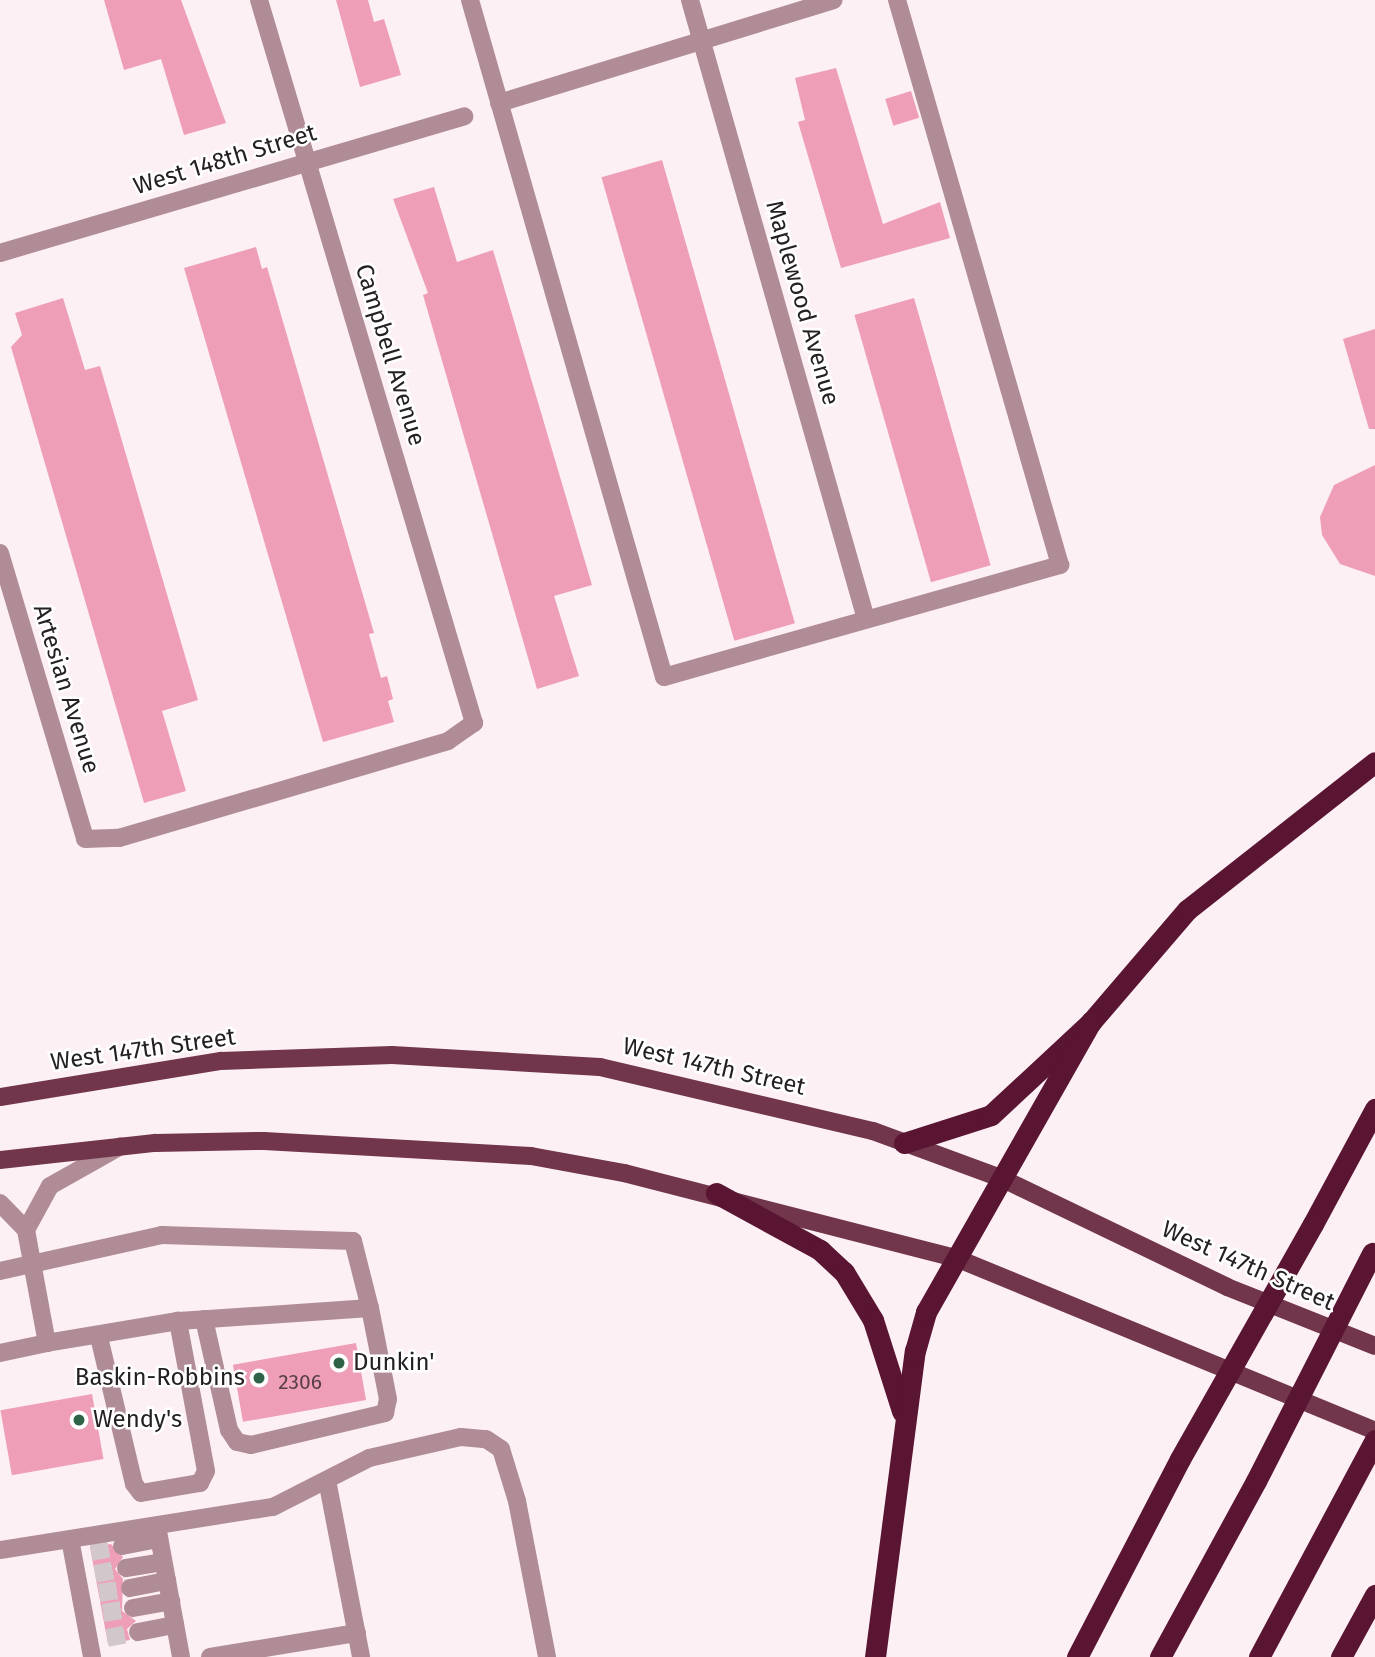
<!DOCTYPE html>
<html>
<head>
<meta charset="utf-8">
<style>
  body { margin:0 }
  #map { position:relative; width:1375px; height:1657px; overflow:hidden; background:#fdf0f4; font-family:"Fira Sans",sans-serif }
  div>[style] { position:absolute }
  .building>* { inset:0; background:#ef9eb8; transform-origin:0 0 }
  .minor-tunnel>* { height:18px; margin-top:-9px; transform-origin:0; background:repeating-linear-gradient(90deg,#d2c7ca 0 18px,transparent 0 27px) }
  .minor>* { height:18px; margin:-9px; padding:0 9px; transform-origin:9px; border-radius:9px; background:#b08c96 }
  .major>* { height:18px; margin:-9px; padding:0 9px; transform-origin:9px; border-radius:9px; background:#71364b }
  .highway>* { height:21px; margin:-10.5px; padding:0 10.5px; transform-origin:10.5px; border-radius:10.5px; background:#591532 }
  .highway-bridge>* { height:21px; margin:-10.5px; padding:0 10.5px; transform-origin:10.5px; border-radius:10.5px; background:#591532 }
  .dots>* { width:19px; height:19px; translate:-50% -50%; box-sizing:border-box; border:4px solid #fff; border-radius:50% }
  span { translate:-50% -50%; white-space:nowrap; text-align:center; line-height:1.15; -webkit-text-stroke:5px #fff; paint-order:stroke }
  .number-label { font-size:21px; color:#584048 }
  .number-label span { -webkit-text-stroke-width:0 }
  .street-label { font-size:24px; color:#252122 }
  .poi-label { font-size:24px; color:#252122 }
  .left { translate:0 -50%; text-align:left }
  .right { translate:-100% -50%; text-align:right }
</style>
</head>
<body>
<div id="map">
  <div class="building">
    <i style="clip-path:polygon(104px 0,181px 0,226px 123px,184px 135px,161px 59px,124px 70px)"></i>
    <i style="clip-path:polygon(336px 0,368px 0,374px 22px,384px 19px,401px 75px,360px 87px)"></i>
    <i style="clip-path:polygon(836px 68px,883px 224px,940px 202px,950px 238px,841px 268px,798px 122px,805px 120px,795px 78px)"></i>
    <i style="left:911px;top:91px;width:28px;height:27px;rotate:73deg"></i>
    <i style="left:662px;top:160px;width:482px;height:63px;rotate:74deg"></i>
    <i style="clip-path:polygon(434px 187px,457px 262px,493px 250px,592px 585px,554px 596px,579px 676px,537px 689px,423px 295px,428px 293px,393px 199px)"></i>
    <i style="clip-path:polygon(256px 247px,262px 269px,267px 267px,374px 633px,369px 634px,381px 678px,387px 676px,393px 699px,388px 701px,394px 722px,323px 742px,184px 268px)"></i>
    <i style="clip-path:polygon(63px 298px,85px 370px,100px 366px,198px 700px,162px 711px,186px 791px,144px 803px,11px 347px,22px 335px,15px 313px)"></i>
    <i style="left:914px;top:298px;width:278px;height:62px;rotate:74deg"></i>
    <i style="clip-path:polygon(1375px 329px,1375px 429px,1369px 429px,1343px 339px)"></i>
    <i style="clip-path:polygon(1375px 465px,1375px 576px,1340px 564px,1322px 535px,1320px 517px,1334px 485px)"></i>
    <i style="left:356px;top:1343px;width:58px;height:125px;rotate:80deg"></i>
    <i style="left:92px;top:1394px;width:66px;height:93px;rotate:80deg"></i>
    <i style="clip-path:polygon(111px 1544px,123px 1557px,115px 1569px,123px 1579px,122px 1611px,136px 1621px,127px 1629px,130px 1640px,108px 1644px,90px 1547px)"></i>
  </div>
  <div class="minor-tunnel">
    <i style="left:91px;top:1552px;width:32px;rotate:-11deg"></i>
    <i style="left:95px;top:1574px;width:32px;rotate:-11deg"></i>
    <i style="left:99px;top:1593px;width:31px;rotate:-9deg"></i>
    <i style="left:103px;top:1613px;width:30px;rotate:-9deg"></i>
    <i style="left:107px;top:1638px;width:32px;rotate:-11deg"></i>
  </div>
  <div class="minor">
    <i style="left:470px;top:0;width:704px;rotate:74.01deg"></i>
    <i style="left:664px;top:677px;width:412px;rotate:-15.8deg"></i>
    <i style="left:1060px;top:565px;width:588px;rotate:-106.09deg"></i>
    <i style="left:690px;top:0;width:644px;rotate:74.13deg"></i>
    <i style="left:499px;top:103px;width:350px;rotate:-17.1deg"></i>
    <i style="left:0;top:253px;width:484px;rotate:-16.4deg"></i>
    <i style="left:0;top:553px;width:298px;rotate:73.4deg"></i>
    <i style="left:85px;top:839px;width:34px;rotate:-2deg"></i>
    <i style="left:119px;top:838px;width:343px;rotate:-16.4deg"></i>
    <i style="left:448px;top:741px;width:32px;rotate:-35deg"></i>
    <i style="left:474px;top:723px;width:754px;rotate:-106.56deg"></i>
    <i style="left:0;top:1203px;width:37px;rotate:46deg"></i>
    <i style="left:26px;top:1230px;width:115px;rotate:79.5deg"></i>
    <i style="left:47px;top:1343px;width:48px;rotate:168deg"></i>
    <i style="left:26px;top:1230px;width:50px;rotate:-61.4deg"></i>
    <i style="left:50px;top:1186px;width:81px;rotate:-29.4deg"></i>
    <i style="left:0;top:1271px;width:166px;rotate:-12.5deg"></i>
    <i style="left:162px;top:1235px;width:191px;rotate:1.8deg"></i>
    <i style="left:353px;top:1241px;width:69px;rotate:75.8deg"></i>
    <i style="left:370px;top:1308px;width:192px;rotate:176.1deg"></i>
    <i style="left:178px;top:1321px;width:133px;rotate:170.5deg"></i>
    <i style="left:204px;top:1319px;width:114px;rotate:77.3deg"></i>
    <i style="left:229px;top:1430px;width:14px;rotate:56deg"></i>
    <i style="left:237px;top:1442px;width:14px;rotate:12deg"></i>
    <i style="left:251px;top:1445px;width:138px;rotate:-13.4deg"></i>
    <i style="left:385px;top:1413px;width:14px;rotate:-78deg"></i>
    <i style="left:388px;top:1399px;width:93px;rotate:-101.2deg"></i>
    <i style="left:99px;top:1337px;width:151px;rotate:76.6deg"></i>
    <i style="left:134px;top:1484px;width:11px;rotate:52deg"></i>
    <i style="left:141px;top:1493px;width:60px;rotate:-9.6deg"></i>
    <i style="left:200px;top:1483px;width:13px;rotate:-63deg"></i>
    <i style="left:206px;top:1471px;width:153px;rotate:-100.6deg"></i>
    <i style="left:327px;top:1480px;width:180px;rotate:79.1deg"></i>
    <i style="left:157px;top:1526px;width:133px;rotate:79.6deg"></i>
    <i style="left:70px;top:1539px;width:120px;rotate:79.4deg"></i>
    <i style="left:122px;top:1546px;width:38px;rotate:-11deg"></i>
    <i style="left:0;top:1550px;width:276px;rotate:-9deg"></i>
    <i style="left:273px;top:1507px;width:108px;rotate:-27deg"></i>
    <i style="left:369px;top:1458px;width:94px;rotate:-12.9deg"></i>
    <i style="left:461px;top:1437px;width:25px;rotate:5deg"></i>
    <i style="left:486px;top:1439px;width:18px;rotate:34deg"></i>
    <i style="left:501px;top:1449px;width:54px;rotate:72.9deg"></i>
    <i style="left:517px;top:1501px;width:159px;rotate:79.1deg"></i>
    <i style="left:126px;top:1568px;width:37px;rotate:-9deg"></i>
    <i style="left:130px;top:1588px;width:38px;rotate:-11deg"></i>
    <i style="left:133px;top:1608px;width:39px;rotate:-10deg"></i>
    <i style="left:138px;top:1632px;width:38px;rotate:-11deg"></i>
    <i style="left:210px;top:1657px;width:149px;rotate:-9.3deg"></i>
  </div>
  <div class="major">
    <i style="left:0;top:1097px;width:224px;rotate:-9.3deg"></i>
    <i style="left:221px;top:1061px;width:171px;rotate:-2deg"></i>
    <i style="left:392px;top:1055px;width:208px;rotate:3.3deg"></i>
    <i style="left:600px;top:1067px;width:280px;rotate:13.2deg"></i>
    <i style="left:873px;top:1131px;width:136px;rotate:20.2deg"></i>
    <i style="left:1001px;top:1178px;width:251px;rotate:25.7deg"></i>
    <i style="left:1227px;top:1287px;width:159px;rotate:21.7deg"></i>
    <i style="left:0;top:1160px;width:156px;rotate:-6.3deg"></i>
    <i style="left:155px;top:1143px;width:109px;rotate:-1.1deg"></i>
    <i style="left:264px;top:1141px;width:267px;rotate:3.2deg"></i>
    <i style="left:531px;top:1156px;width:95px;rotate:10.4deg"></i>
    <i style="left:624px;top:1173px;width:343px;rotate:14.4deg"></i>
    <i style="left:956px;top:1258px;width:453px;rotate:22.4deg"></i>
  </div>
  <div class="highway">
    <i style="left:904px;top:1143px;width:91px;rotate:-17.8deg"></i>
    <i style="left:991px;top:1115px;width:137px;rotate:-42.9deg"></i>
    <i style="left:1091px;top:1022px;width:148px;rotate:-49.4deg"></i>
    <i style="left:1187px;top:910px;width:239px;rotate:-38.2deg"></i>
    <i style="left:716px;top:1193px;width:119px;rotate:28.7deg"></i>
    <i style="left:820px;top:1250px;width:33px;rotate:43deg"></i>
    <i style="left:844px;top:1272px;width:56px;rotate:58.9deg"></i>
    <i style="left:873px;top:1320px;width:96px;rotate:72.3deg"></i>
    <i style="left:1313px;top:1224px;width:131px;rotate:-61.7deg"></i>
    <i style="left:875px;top:1657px;width:309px;rotate:-82.6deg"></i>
    <i style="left:915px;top:1351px;width:41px;rotate:-74.2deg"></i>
    <i style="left:926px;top:1312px;width:334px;rotate:-60.4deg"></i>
    <i style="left:1077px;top:1657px;width:223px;rotate:-62.5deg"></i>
    <i style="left:1160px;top:1657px;width:200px;rotate:-61.4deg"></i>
    <i style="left:1259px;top:1657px;width:246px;rotate:-61.9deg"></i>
    <i style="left:1341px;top:1657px;width:71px;rotate:-61.3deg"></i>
  </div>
  <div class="highway-bridge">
    <i style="left:1180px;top:1459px;width:270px;rotate:-60.5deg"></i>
    <i style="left:1256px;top:1481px;width:256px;rotate:-63deg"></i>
  </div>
  <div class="dots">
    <i style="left:339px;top:1363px;background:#2f6348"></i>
    <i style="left:259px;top:1378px;background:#2f6348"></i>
    <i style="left:79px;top:1420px;background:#2f6348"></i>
  </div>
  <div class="number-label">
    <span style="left:300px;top:1382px">2306</span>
  </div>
  <div class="street-label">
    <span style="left:225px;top:160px;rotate:-17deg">West 148th Street</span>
    <span style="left:802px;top:303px;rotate:74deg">Maplewood Avenue</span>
    <span style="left:390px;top:355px;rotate:73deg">Campbell Avenue</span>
    <span style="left:66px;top:689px;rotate:73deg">Artesian Avenue</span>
    <span style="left:143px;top:1050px;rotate:-8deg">West 147th Street</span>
    <span style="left:714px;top:1067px;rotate:13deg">West 147th Street</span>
    <span style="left:1248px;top:1266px;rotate:24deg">West 147th Street</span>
  </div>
  <div class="poi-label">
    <span class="left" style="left:353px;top:1363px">Dunkin'</span>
    <span class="right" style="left:245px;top:1378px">Baskin-Robbins</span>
    <span class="left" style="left:93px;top:1420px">Wendy's</span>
  </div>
</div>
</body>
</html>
